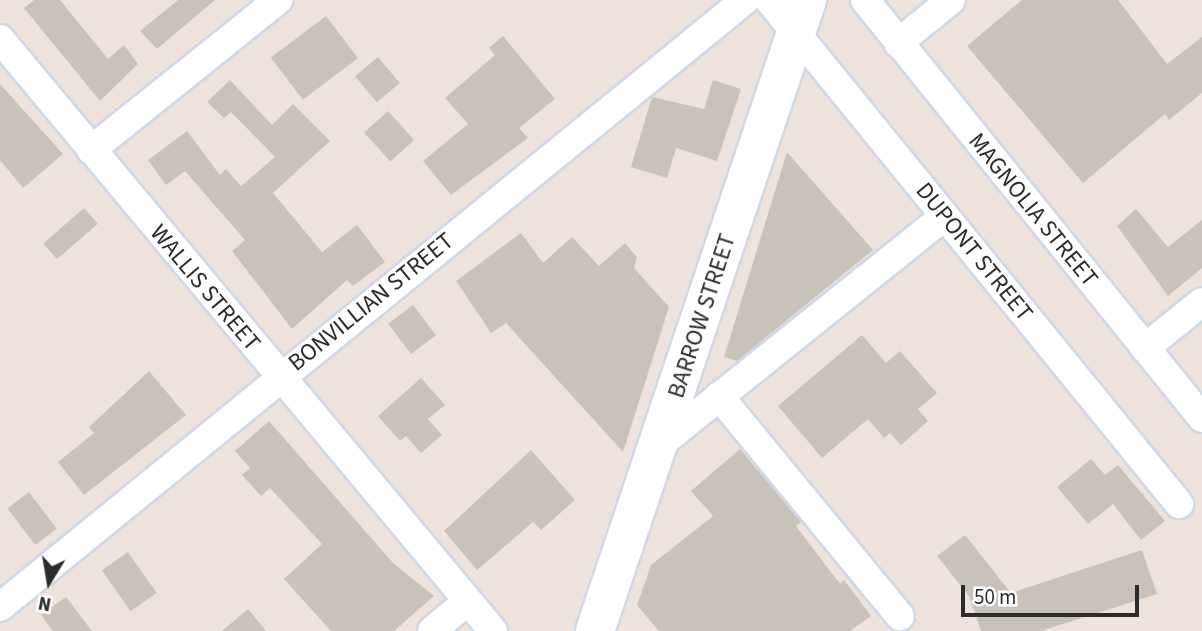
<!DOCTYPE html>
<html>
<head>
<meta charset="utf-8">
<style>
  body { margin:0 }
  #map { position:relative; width:1202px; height:631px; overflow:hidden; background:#eee3dc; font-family:"Source Sans 3",sans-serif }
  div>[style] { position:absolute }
  .building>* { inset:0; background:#c9c2ba; transform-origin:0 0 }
  .roads { filter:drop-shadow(2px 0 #d1d8e5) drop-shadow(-2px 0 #d1d8e5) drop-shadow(0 2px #d1d8e5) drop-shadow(0 -2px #d1d8e5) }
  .minor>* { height:28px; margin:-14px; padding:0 14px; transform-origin:14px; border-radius:14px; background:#fff }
  .secondary>* { height:38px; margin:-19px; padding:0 19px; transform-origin:19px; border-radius:19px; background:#fff }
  span { translate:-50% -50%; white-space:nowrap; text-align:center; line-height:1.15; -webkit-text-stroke:5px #fff; paint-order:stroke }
  .street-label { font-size:24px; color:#2b2b2b }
  .north { position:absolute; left:14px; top:547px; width:70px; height:70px; -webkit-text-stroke:5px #fff; paint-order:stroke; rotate:191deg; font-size:19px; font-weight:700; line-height:28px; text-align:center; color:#2b2b2b }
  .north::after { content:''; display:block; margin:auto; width:24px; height:32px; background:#2b2b2b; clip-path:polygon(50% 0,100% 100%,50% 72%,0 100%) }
  .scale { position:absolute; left:961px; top:585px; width:178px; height:32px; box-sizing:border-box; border:4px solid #2b2b2b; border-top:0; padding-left:9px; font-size:21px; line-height:24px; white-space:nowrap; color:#2b2b2b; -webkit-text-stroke:5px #fff; paint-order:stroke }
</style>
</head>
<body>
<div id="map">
  <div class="building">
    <i style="clip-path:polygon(34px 0,60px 0,108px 59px,124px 45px,138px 64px,100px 101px,24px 8px)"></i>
    <i style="clip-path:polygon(178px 0,215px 0,157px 49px,140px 31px)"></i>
    <i style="clip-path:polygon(1022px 0,1118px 0,1167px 64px,1202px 37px,1202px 93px,1169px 120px,1165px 114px,1083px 183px,967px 46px)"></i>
    <i style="left:326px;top:16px;width:53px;height:69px;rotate:53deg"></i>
    <i style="clip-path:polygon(503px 36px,555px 99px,519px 128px,528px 138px,451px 195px,423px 161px,468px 124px,445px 98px,495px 55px,489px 48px)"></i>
    <i style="left:378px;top:57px;width:34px;height:30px;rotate:50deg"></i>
    <i style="clip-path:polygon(230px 80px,272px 125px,293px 104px,330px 141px,273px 193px,322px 252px,357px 225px,385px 262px,353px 286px,347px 280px,292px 329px,232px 251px,245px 240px,185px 171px,166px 185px,148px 160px,187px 131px,220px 175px,226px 169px,241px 186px,275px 157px,231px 112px,224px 118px,207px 102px)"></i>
    <i style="clip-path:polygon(713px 80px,741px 89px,717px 161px,676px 148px,667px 178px,631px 167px,652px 97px,704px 109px)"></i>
    <i style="clip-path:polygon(0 84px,63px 154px,23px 188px,0 160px)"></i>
    <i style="left:388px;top:111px;width:39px;height:32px;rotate:48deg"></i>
    <i style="clip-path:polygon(787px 152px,873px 250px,737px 361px,724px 357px)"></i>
    <i style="left:84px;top:208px;width:21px;height:54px;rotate:49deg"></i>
    <i style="clip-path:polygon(1136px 209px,1168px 247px,1202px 220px,1202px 268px,1168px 296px,1117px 226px)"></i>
    <i style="clip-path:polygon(521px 233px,543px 263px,572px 237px,599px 266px,625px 243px,637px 257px,634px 268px,669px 307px,623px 452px,506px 323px,491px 333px,456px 281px)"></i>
    <i style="left:413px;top:305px;width:38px;height:31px;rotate:53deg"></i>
    <i style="clip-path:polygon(862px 335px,886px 363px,900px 351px,937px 393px,918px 409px,928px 421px,901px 445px,890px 433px,884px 438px,868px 419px,822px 458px,778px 406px)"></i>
    <i style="clip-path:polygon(149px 371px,186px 415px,84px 495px,58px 462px,94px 433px,89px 427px)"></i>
    <i style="clip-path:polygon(421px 378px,445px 405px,428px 419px,442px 435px,421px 453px,406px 436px,400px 441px,378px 416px)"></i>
    <i style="clip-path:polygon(269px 421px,393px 563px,434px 596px,394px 631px,331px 631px,284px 579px,322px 544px,270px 488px,261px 496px,242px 475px,250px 468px,235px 451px)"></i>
    <i style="clip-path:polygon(740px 449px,801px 522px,796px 526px,840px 584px,844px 580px,871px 616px,850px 631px,659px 631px,637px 605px,651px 565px,713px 516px,691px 491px)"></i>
    <i style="clip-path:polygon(531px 450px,575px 500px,541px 530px,533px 522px,477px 570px,444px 531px)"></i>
    <i style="clip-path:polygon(1091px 459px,1105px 475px,1118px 465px,1165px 521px,1141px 540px,1113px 504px,1088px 524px,1057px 487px)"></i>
    <i style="left:29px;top:492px;width:46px;height:27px;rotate:53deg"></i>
    <i style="clip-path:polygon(965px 535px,1011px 593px,1142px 550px,1157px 594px,1041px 631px,981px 631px,969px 596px,937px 556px)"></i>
    <i style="left:128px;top:552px;width:50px;height:32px;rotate:55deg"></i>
    <i style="clip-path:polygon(66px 597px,92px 631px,53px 631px,41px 615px)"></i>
    <i style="clip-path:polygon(248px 609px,266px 631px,222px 631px)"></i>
  </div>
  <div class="roads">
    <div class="minor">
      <i style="left:769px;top:0;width:650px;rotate:50.87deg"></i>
      <i style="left:865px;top:0;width:537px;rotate:51.12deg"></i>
      <i style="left:0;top:39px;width:770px;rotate:50.21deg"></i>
      <i style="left:898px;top:43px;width:68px;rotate:-39.1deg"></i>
      <i style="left:91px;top:150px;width:240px;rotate:-38.7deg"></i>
      <i style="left:1145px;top:348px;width:73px;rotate:-38.9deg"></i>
      <i style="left:719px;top:396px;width:285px;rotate:50.6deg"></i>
      <i style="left:659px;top:445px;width:366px;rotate:-38.7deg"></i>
      <i style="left:0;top:607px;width:961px;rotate:-39.17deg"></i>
      <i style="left:432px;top:631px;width:45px;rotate:-40.5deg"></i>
    </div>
    <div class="secondary">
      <i style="left:595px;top:631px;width:666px;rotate:-71.43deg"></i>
    </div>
  </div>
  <div class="street-label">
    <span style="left:1033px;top:210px;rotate:51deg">MAGNOLIA STREET</span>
    <span style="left:974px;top:252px;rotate:51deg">DUPONT STREET</span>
    <span style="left:205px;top:288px;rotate:50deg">WALLIS STREET</span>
    <span style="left:371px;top:302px;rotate:-39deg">BONVILLIAN STREET</span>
    <span style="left:702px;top:316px;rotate:-72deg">BARROW STREET</span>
  </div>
  <div class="north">N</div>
  <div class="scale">50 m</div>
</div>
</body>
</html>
